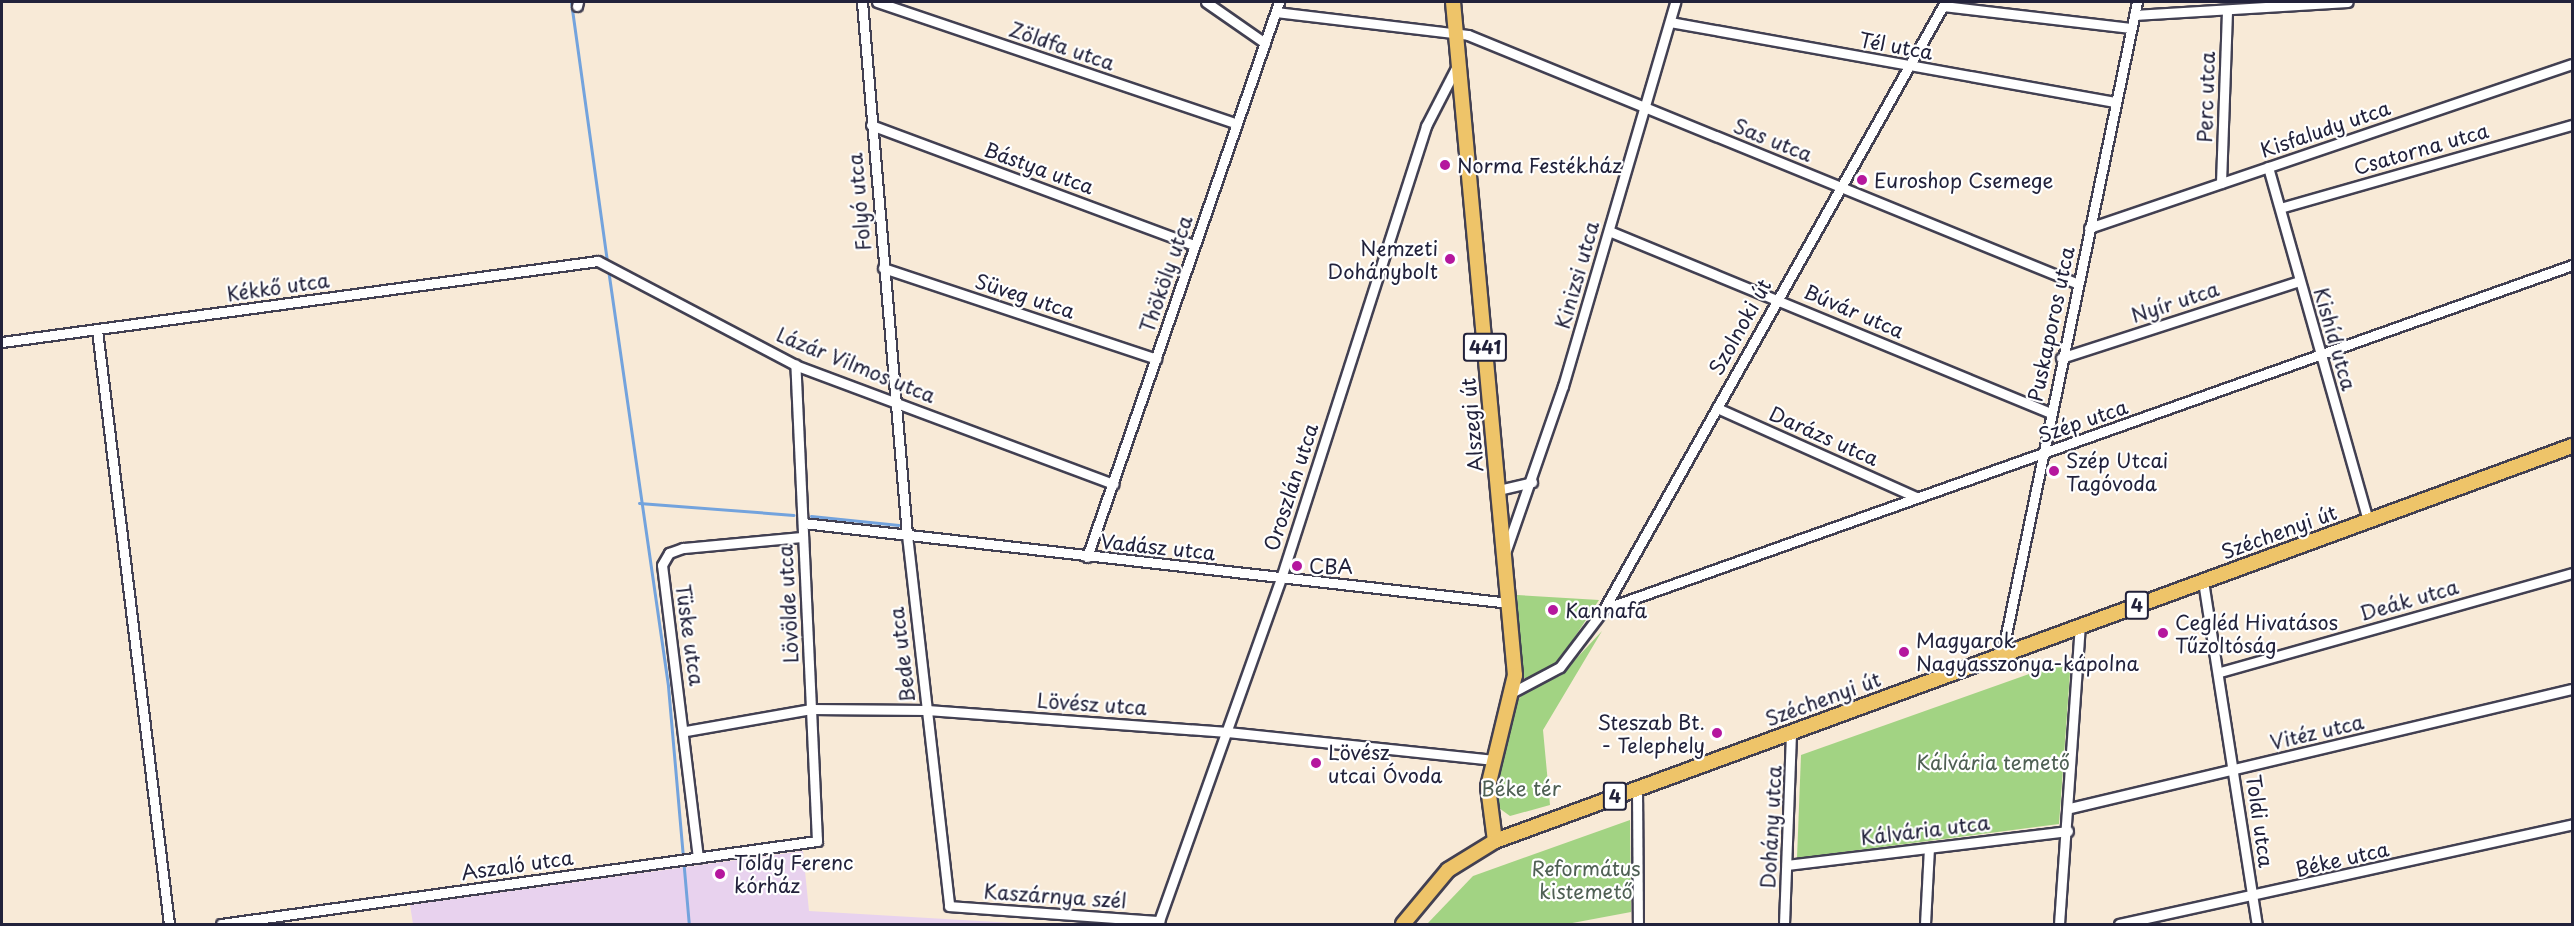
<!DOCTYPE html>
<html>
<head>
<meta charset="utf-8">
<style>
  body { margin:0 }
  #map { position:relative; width:2574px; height:926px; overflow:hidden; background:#f8ead7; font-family:"Playpen Sans",sans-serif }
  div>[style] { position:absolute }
  .built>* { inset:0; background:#e8d2ee }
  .green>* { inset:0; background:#a2d383 }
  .stream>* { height:3px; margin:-1.5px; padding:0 1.5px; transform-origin:1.5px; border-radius:1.5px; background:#73a3dd }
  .roads { filter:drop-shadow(2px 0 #424052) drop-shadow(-2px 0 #424052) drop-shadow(0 2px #424052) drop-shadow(0 -2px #424052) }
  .street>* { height:9px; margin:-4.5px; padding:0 4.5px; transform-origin:4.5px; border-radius:4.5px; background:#fff }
  .primary>* { height:14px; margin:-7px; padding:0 7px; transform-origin:7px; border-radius:7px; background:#eec469 }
  .dots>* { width:16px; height:16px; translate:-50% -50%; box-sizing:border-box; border:3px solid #fff; border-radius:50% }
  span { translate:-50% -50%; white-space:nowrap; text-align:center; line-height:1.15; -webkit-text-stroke:4.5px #fff; paint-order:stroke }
  .shield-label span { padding:2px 4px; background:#fff; border:2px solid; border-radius:4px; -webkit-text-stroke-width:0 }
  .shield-label { font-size:18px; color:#22223b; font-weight:700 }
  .street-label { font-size:20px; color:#22223b }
  .poi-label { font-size:20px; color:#22223b }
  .left { translate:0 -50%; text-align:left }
  .right { translate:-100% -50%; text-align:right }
  .park-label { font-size:20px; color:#4f6054 }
  .frame { position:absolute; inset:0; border:3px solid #22223b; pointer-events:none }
</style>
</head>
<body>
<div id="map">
  <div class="built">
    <i style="clip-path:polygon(803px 851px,809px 911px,1033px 924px,413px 924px,410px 905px)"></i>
  </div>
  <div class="green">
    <i style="clip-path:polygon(1517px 595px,1599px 600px,1559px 661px,1526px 679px,1520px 675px)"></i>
    <i style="clip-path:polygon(1602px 631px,1543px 730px,1550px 805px,1510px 816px,1499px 808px,1493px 787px,1514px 705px,1526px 690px,1560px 676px)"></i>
    <i style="clip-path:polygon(2071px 659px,2059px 824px,1797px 858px,1801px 755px)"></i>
    <i style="clip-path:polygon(1630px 820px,1631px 912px,1567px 924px,1427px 924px,1473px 876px)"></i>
  </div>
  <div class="stream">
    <i style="left:571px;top:2px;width:262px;rotate:82.1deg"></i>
    <i style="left:608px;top:269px;width:421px;rotate:81.8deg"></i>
    <i style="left:668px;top:686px;width:239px;rotate:85deg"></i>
    <i style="left:639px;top:503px;width:155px;rotate:4.4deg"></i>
    <i style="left:811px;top:516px;width:88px;rotate:5.8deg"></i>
  </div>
  <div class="roads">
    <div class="street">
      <i style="left:862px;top:2px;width:535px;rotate:85.17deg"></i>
      <i style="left:907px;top:535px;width:373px;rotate:83.5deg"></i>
      <i style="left:949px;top:906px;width:211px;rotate:4.1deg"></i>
      <i style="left:1159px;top:921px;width:364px;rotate:-70.4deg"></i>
      <i style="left:1281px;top:578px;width:475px;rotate:-72.2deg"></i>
      <i style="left:1426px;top:126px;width:70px;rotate:-62.7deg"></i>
      <i style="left:877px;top:2px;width:380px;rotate:18.7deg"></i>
      <i style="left:1206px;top:2px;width:72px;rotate:34.8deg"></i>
      <i style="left:577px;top:6px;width:4px;rotate:-76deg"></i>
      <i style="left:1943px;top:6px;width:189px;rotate:6.7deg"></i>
      <i style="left:1276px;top:12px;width:193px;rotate:6.8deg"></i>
      <i style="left:1468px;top:35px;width:657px;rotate:22.19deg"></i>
      <i style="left:2134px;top:15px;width:214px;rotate:-3.5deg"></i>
      <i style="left:1670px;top:22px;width:452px;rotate:10.2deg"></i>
      <i style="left:871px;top:125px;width:345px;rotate:20.4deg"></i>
      <i style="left:2268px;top:167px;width:368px;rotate:74.2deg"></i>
      <i style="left:2221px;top:183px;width:170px;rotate:-88deg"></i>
      <i style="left:2280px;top:208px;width:304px;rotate:-15.9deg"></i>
      <i style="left:2089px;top:228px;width:510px;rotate:-18.75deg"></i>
      <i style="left:1609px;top:231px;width:478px;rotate:22.4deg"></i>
      <i style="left:883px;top:268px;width:288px;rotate:18.4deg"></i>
      <i style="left:97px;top:330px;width:598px;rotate:83.09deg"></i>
      <i style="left:2px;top:342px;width:601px;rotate:-7.74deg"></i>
      <i style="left:598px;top:261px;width:223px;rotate:27.8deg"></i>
      <i style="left:795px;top:365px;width:340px;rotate:20.5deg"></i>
      <i style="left:2061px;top:358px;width:250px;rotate:-17.9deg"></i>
      <i style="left:1717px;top:408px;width:218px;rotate:24.1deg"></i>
      <i style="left:1498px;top:490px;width:35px;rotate:-13deg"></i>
      <i style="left:803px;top:523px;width:711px;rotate:6.46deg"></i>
      <i style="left:1504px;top:556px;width:180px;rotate:-70.9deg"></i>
      <i style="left:1563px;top:386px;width:400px;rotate:-73.7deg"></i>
      <i style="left:1087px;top:557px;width:587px;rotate:-70.92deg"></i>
      <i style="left:2203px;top:581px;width:347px;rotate:81.1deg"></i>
      <i style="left:1604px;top:609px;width:1027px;rotate:-19.56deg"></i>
      <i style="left:2002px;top:654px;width:666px;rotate:-78.3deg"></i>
      <i style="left:2220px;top:672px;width:366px;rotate:-15.7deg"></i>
      <i style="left:1511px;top:693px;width:55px;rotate:-28deg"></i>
      <i style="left:1560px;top:667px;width:73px;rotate:-52.8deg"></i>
      <i style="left:1604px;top:609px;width:696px;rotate:-60.67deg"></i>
      <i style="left:686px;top:731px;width:127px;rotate:-10deg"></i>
      <i style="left:811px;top:709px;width:116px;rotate:0.5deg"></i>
      <i style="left:927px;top:710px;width:301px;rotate:4.2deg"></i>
      <i style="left:1227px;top:732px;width:269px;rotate:6deg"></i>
      <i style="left:1637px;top:788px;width:136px;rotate:89.6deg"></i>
      <i style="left:2070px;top:808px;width:516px;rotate:-13.34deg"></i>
      <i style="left:698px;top:858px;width:295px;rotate:-97deg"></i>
      <i style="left:662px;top:565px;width:14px;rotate:-60deg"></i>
      <i style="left:669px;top:553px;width:15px;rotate:-20deg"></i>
      <i style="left:683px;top:548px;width:120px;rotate:-5.3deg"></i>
      <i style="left:1787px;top:865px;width:283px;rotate:-6.9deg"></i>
      <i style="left:221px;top:924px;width:602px;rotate:-7.93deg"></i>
      <i style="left:817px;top:841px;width:477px;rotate:-92.6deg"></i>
      <i style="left:1784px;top:924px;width:193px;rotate:-87.9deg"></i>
      <i style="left:1925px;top:924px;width:76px;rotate:-87deg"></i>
      <i style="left:2059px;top:924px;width:299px;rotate:-86deg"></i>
      <i style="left:2119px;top:924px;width:464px;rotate:-12.4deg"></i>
    </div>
    <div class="primary">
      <i style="left:1453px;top:2px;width:676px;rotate:84.74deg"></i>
      <i style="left:1515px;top:675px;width:115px;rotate:103.6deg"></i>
      <i style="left:1488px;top:787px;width:54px;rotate:82.6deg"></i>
      <i style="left:1403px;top:924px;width:70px;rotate:-50.2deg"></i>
      <i style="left:1448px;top:870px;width:55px;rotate:-31.7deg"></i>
      <i style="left:1495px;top:841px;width:1147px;rotate:-20.14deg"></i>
    </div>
  </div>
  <div class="dots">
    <i style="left:1445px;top:165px;background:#b5179e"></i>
    <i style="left:1862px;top:180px;background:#b5179e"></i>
    <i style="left:1450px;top:259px;background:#b5179e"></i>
    <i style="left:2054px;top:471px;background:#b5179e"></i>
    <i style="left:1297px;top:566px;background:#b5179e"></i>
    <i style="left:1553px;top:610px;background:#b5179e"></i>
    <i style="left:2163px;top:633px;background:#b5179e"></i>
    <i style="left:1904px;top:652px;background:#b5179e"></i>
    <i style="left:1717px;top:733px;background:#b5179e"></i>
    <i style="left:1316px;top:763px;background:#b5179e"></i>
    <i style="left:720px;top:874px;background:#b5179e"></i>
  </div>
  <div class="shield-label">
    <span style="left:1485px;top:347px">441</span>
    <span style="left:2137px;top:605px">4</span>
    <span style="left:1615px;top:796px">4</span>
  </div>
  <div class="street-label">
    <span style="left:1062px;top:46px;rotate:19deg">Zöldfa utca</span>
    <span style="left:1896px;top:46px;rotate:10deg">Tél utca</span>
    <span style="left:2206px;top:97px;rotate:-88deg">Perc utca</span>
    <span style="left:2325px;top:129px;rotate:-19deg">Kisfaludy utca</span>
    <span style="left:1773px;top:140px;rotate:22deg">Sas utca</span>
    <span style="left:2421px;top:149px;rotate:-16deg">Csatorna utca</span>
    <span style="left:1039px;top:168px;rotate:20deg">Bástya utca</span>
    <span style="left:859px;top:202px;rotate:-95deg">Folyó utca</span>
    <span style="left:1166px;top:274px;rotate:-71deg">Thököly utca</span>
    <span style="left:1577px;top:275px;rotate:-74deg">Kinizsi utca</span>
    <span style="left:278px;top:287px;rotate:-8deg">Kékkő utca</span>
    <span style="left:1025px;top:296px;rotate:18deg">Süveg utca</span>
    <span style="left:2175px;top:302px;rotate:-18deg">Nyír utca</span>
    <span style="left:1854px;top:311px;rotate:23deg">Búvár utca</span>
    <span style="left:2051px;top:324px;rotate:-78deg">Puskaporos utca</span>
    <span style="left:1740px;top:327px;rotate:-61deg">Szolnoki út</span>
    <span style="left:2335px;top:339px;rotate:74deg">Kishíd utca</span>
    <span style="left:856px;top:365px;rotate:22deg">Lázár Vilmos utca</span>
    <span style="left:2083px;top:421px;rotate:-19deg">Szép utca</span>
    <span style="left:1472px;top:425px;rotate:-95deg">Alszegi út</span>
    <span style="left:1824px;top:436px;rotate:24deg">Darázs utca</span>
    <span style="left:1291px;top:487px;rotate:-72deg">Oroszlán utca</span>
    <span style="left:2279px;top:532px;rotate:-20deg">Széchenyi út</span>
    <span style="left:1158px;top:547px;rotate:6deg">Vadász utca</span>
    <span style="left:2409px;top:600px;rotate:-16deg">Deák utca</span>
    <span style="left:788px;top:604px;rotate:-93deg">Lövölde utca</span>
    <span style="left:690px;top:635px;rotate:82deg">Tüske utca</span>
    <span style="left:902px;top:655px;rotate:-97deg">Bede utca</span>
    <span style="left:1823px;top:699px;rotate:-20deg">Széchenyi út</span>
    <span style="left:1092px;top:704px;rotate:4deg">Lövész utca</span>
    <span style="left:2317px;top:732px;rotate:-13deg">Vitéz utca</span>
    <span style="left:2260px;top:821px;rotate:82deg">Toldi utca</span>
    <span style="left:1771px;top:827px;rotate:-87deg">Dohány utca</span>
    <span style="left:1925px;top:830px;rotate:-7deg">Kálvária utca</span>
    <span style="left:2342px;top:859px;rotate:-13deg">Béke utca</span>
    <span style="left:517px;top:865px;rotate:-8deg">Aszaló utca</span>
    <span style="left:1055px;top:896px;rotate:4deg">Kaszárnya szél</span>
  </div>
  <div class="poi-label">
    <span class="left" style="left:1457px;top:165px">Norma Festékház</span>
    <span class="left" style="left:1874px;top:180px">Euroshop Csemege</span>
    <span class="right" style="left:1438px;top:260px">Nemzeti<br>Dohánybolt</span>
    <span class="left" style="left:2066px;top:472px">Szép Utcai<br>Tagóvoda</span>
    <span class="left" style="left:1309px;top:566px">CBA</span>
    <span class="left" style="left:1565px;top:610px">Kannafa</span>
    <span class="left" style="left:2175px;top:634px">Cegléd Hivatásos<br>Tűzoltóság</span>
    <span class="left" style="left:1916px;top:652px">Magyarok<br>Nagyasszonya-kápolna</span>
    <span class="right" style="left:1705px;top:734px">Steszab Bt.<br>- Telephely</span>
    <span class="left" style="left:1328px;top:764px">Lövész<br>utcai Óvoda</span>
    <span class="left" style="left:734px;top:874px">Toldy Ferenc<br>kórház</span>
  </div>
  <div class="park-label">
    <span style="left:1993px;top:762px">Kálvária temető</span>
    <span style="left:1521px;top:788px">Béke tér</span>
    <span style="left:1586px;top:880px">Református<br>kistemető</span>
  </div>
  <div class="frame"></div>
</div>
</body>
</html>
